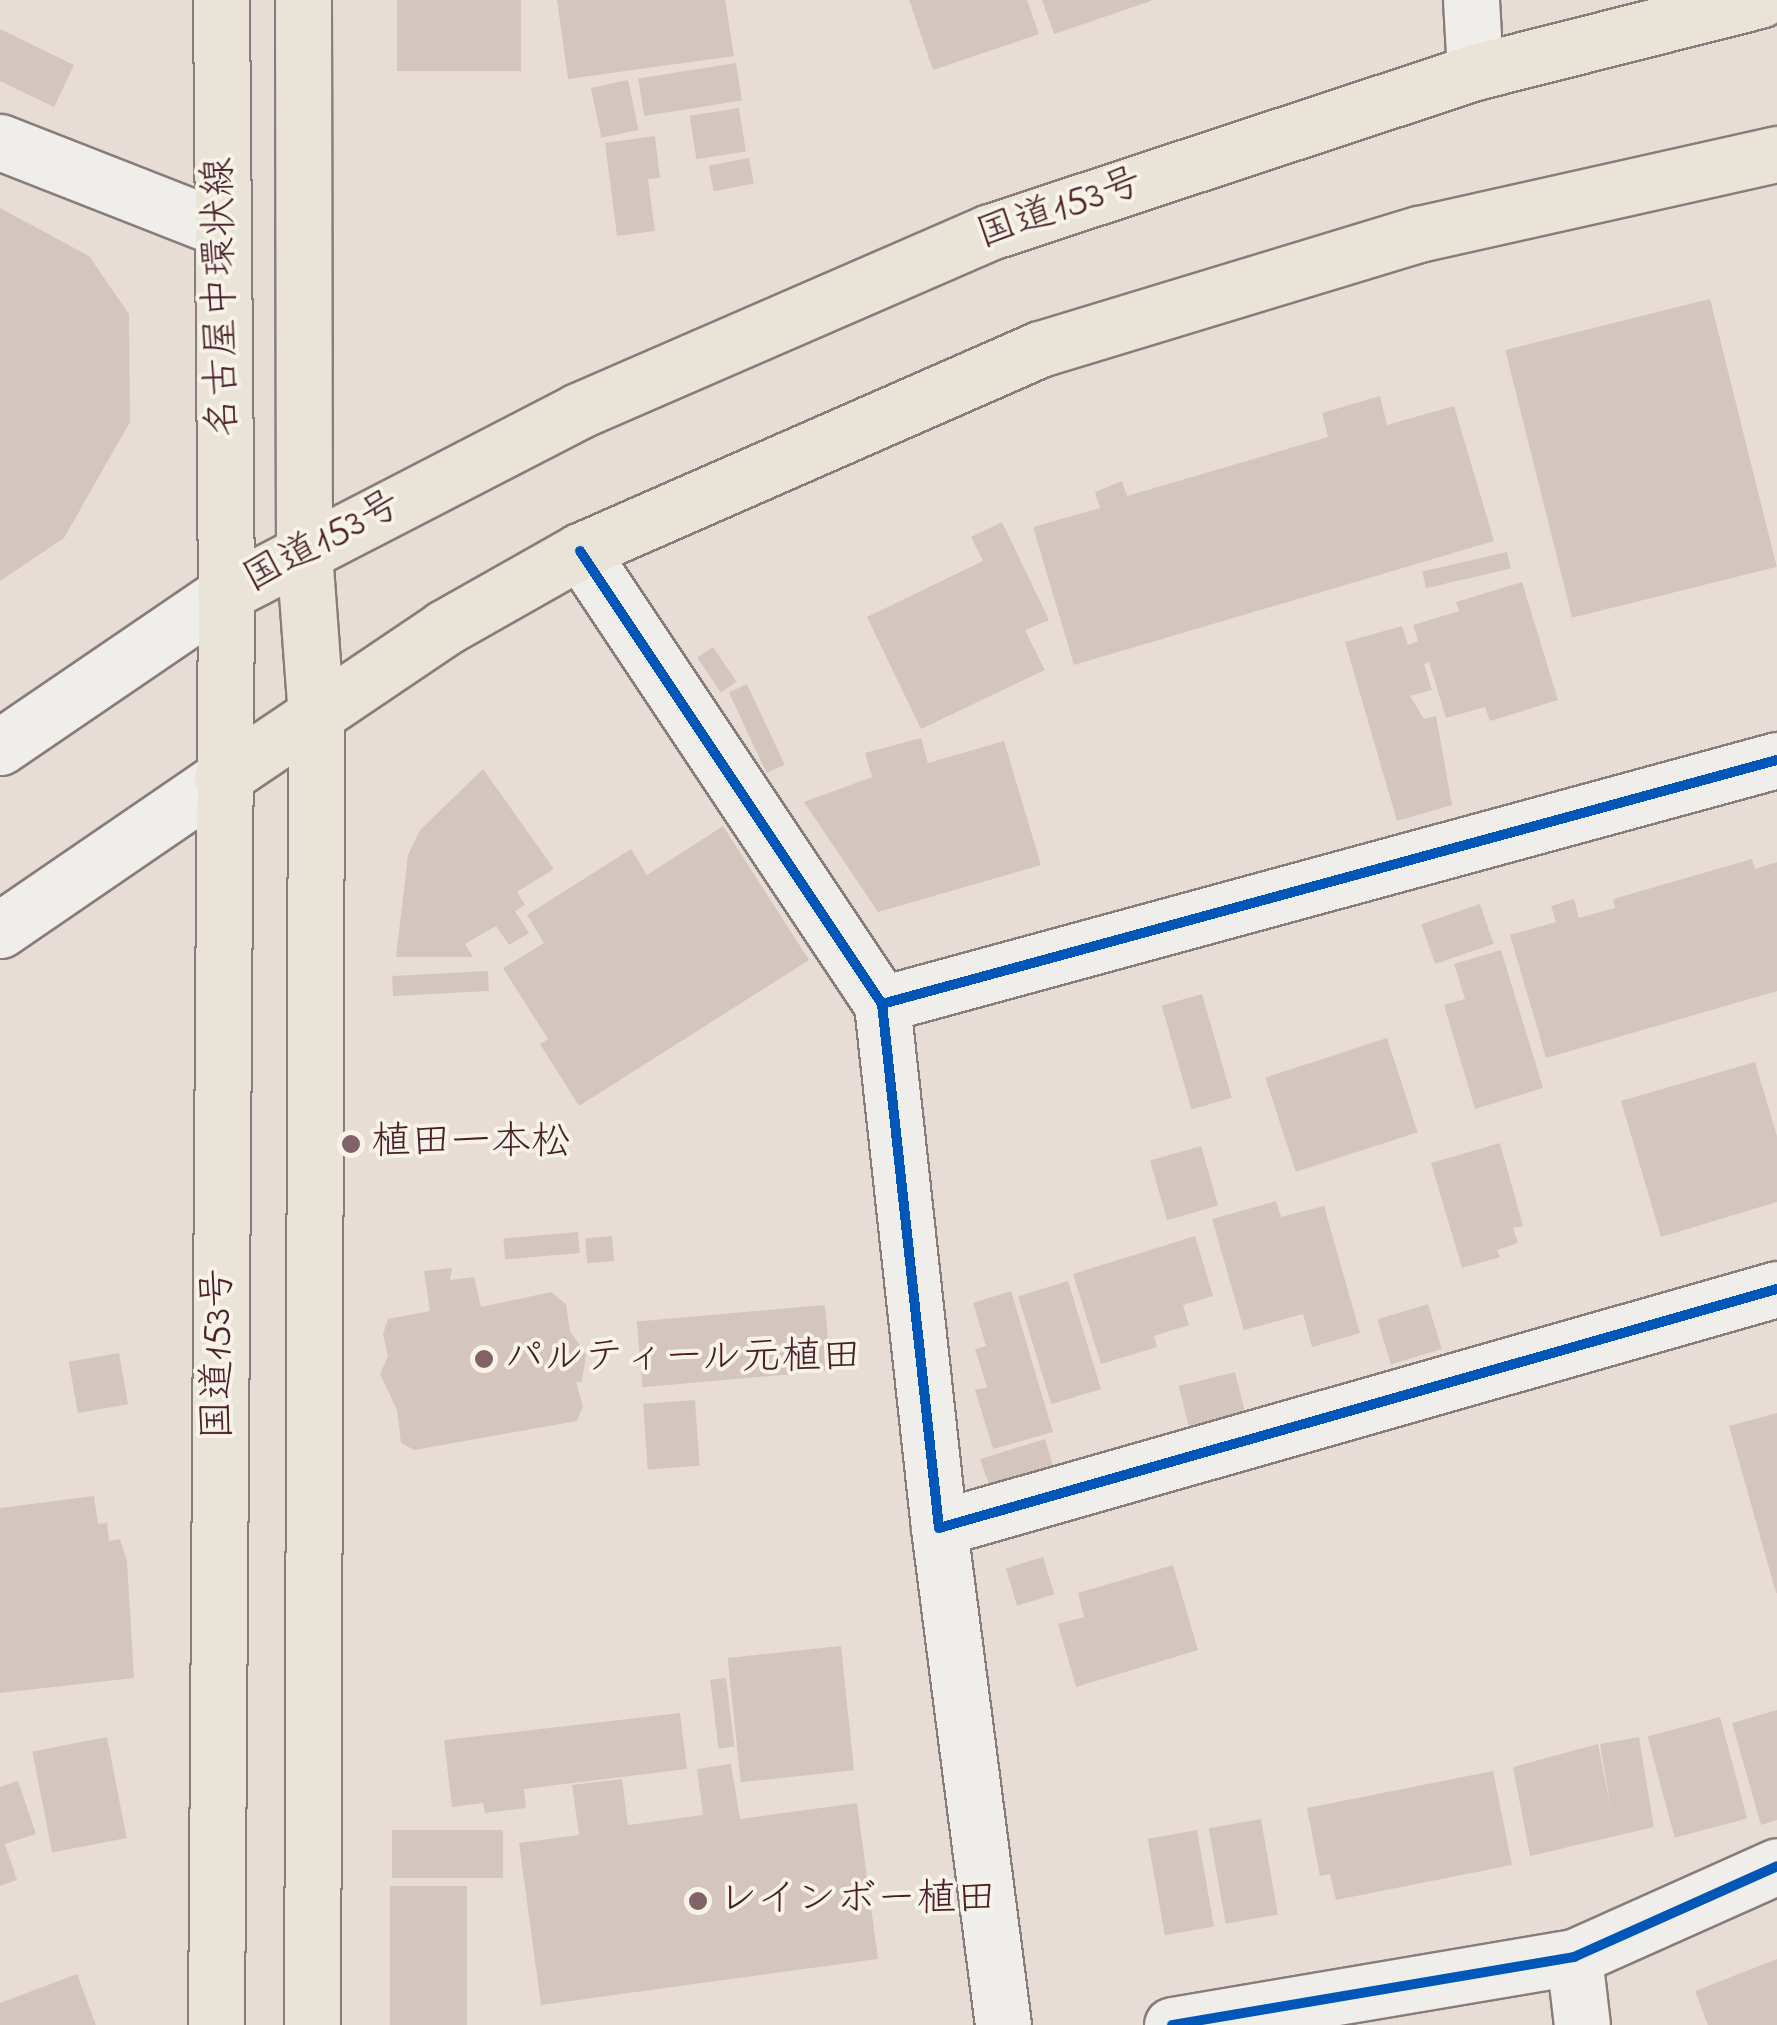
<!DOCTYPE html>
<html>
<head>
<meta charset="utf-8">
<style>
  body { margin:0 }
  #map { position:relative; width:1777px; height:2025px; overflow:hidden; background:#e8ddd6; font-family:"Indie Flower","Klee One",sans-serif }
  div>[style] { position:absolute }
  .building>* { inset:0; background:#d5c5bf; transform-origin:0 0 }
  .roads { filter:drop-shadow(2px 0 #897c7b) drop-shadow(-2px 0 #897c7b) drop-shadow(0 2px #897c7b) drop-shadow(0 -2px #897c7b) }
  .minor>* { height:55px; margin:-27.5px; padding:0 27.5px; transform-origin:27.5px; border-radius:27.5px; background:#f0eeea }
  .major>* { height:55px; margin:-27.5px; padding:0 27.5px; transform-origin:27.5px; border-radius:27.5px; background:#e9e3d8 }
  .highway>* { height:55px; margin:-27.5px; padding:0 27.5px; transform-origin:27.5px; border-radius:27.5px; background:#e9e3d8 }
  .cycleway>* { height:10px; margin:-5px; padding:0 5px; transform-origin:5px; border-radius:5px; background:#0057b8 }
  .dots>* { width:28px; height:28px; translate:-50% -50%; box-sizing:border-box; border:5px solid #f7f3e8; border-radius:50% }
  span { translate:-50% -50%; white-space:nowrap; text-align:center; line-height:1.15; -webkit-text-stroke:8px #f7f3e8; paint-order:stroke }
  .street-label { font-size:40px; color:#4a1f2b }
  .poi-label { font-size:40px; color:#4a1f2b }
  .left { translate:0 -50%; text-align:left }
</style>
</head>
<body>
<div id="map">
  <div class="building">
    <i style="left:397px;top:0;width:124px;height:71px"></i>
    <i style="clip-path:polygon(557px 0,725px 0,734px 56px,568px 79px)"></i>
    <i style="clip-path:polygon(909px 0,1027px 0,1039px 34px,933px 70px)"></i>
    <i style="clip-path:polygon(1042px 0,1151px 0,1151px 1px,1054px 34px)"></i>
    <i style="clip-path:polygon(0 29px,74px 65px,54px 107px,0 81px)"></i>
    <i style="left:736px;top:63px;width:38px;height:99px;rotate:81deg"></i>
    <i style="left:628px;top:80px;width:51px;height:38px;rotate:78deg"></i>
    <i style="left:739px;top:108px;width:44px;height:50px;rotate:81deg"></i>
    <i style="clip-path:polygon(655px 136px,660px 178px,648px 179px,655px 231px,617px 236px,605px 143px)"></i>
    <i style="left:749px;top:158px;width:26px;height:41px;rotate:79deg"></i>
    <i style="clip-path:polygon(0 208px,89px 256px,129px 314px,130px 422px,64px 538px,0 581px)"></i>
    <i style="left:1710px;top:299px;width:276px;height:211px;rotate:76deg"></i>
    <i style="clip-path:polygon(1380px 396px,1387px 425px,1454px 406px,1494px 541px,1074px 665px,1033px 527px,1100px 508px,1095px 492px,1122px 481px,1127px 496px,1328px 437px,1322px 413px)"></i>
    <i style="clip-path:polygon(1002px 522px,1049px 620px,1025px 630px,1045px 670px,921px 729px,867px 617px,983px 561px,971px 537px)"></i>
    <i style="left:1507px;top:552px;width:17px;height:87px;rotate:77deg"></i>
    <i style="clip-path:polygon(1522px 582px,1558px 700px,1490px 721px,1485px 707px,1446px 718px,1429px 662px,1424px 664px,1432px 690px,1410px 696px,1424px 719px,1436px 716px,1452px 805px,1397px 821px,1345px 642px,1402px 626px,1408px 645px,1418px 641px,1413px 625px,1459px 611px,1456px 602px)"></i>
    <i style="left:713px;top:647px;width:42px;height:19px;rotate:56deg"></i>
    <i style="left:747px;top:684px;width:89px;height:20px;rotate:65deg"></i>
    <i style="clip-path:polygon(921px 738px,928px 763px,1004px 741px,1041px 865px,878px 912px,804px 802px,872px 777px,865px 753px)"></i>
    <i style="clip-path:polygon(483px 769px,554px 869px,517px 892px,525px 905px,515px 911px,529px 933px,509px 945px,496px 926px,465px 944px,473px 957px,396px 957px,408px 855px,420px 830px)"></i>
    <i style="clip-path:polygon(723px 826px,809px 960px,579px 1106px,540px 1044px,548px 1039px,503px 968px,544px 943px,527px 915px,631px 849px,647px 875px)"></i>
    <i style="clip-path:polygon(1752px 859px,1755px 869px,1777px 862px,1777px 991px,1546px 1058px,1510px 935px,1556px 922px,1551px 906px,1574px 899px,1579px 918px,1615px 908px,1613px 899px)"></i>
    <i style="left:1480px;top:904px;width:42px;height:62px;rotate:71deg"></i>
    <i style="clip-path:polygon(1501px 950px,1543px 1088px,1475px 1109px,1444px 1005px,1465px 999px,1454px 964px)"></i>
    <i style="left:488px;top:971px;width:20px;height:96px;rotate:87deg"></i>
    <i style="left:1202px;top:994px;width:108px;height:42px;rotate:74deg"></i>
    <i style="left:1387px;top:1038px;width:99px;height:128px;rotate:72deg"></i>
    <i style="clip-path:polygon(1755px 1062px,1777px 1136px,1777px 1202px,1661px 1237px,1621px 1101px)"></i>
    <i style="clip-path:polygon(1500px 1143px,1523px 1226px,1513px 1228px,1518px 1243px,1497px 1250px,1500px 1257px,1462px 1268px,1431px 1163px)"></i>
    <i style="left:1201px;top:1146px;width:62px;height:53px;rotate:74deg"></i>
    <i style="clip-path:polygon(1276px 1201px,1281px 1217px,1324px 1206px,1360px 1333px,1312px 1347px,1303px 1314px,1244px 1330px,1212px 1219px)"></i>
    <i style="left:578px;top:1232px;width:21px;height:75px;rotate:85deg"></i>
    <i style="left:612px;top:1236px;width:25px;height:27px;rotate:85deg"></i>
    <i style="clip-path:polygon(1195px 1236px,1213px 1296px,1183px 1305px,1189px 1325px,1154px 1336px,1157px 1347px,1101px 1364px,1073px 1274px)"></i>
    <i style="clip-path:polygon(452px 1268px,450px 1280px,474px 1277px,481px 1307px,551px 1292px,566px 1304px,570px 1331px,586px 1355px,582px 1382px,576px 1382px,583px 1406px,577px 1421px,414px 1450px,401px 1443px,397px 1410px,380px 1374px,388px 1356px,383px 1334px,388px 1319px,430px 1311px,424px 1271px)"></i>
    <i style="left:1068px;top:1281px;width:113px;height:52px;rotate:73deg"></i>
    <i style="clip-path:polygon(1011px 1291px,1053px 1432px,993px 1449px,975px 1390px,987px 1387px,975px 1349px,986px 1346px,973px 1303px)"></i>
    <i style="left:1428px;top:1304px;width:47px;height:53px;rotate:73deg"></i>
    <i style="left:825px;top:1305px;width:66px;height:189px;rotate:85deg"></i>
    <i style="left:119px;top:1353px;width:52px;height:51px;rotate:80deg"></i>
    <i style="left:1235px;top:1372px;width:55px;height:58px;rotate:76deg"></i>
    <i style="left:695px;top:1400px;width:66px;height:52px;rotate:86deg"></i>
    <i style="clip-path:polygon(1777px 1413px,1777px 1593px,1776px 1593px,1729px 1426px)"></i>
    <i style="clip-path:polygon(1045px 1439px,1056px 1476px,990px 1487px,980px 1459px)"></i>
    <i style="clip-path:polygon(94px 1496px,98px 1524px,107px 1523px,109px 1541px,120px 1539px,127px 1561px,134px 1678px,0 1693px,0 1508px)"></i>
    <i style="left:1043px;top:1557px;width:39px;height:39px;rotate:73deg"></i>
    <i style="clip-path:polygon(1173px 1565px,1198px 1650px,1076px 1687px,1058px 1624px,1084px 1617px,1078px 1593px)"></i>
    <i style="left:841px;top:1646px;width:125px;height:114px;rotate:84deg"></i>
    <i style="left:726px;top:1678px;width:69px;height:16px;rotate:83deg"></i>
    <i style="clip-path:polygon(1777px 1710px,1777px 1820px,1761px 1825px,1732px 1723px)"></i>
    <i style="clip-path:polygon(680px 1713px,687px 1769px,524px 1789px,526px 1808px,485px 1813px,483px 1803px,452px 1807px,444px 1740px)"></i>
    <i style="left:1720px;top:1717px;width:105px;height:75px;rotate:75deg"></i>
    <i style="left:107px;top:1737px;width:103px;height:76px;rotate:79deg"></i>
    <i style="clip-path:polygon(1639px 1737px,1654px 1827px,1530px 1856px,1513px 1767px,1598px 1744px,1612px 1815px,1600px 1744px)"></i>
    <i style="clip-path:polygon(731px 1764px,740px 1819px,857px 1803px,878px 1959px,541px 2005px,519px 1843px,579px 1835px,572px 1785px,622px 1779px,628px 1825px,703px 1815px,697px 1769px)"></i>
    <i style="clip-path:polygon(1493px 1771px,1512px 1865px,1336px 1900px,1330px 1874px,1320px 1876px,1307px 1808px)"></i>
    <i style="clip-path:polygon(18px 1781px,36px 1834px,5px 1844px,17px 1880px,0 1886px,0 1787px)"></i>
    <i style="left:1261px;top:1819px;width:97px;height:53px;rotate:80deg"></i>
    <i style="left:503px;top:1830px;width:48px;height:111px;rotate:90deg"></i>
    <i style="left:1197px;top:1830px;width:98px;height:50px;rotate:80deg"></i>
    <i style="left:390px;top:1886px;width:77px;height:139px"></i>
    <i style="clip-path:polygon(1777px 1959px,1777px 2025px,1708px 2025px,1695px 1991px)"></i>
    <i style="clip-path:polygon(77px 1974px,96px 2025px,0 2025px,0 2003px)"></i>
  </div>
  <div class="roads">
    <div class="minor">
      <i style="left:1471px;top:0;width:72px;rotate:86.8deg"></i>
      <i style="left:0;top:142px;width:238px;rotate:21.4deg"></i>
      <i style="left:580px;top:551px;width:544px;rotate:56.31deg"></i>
      <i style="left:0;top:747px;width:273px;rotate:-34.3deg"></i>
      <i style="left:1777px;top:760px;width:928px;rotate:164.75deg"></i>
      <i style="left:882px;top:1004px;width:527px;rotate:83.79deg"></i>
      <i style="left:939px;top:1528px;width:871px;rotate:-15.92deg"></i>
      <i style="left:0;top:930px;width:269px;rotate:-34.4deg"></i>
      <i style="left:939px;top:1528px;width:501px;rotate:82.66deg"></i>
      <i style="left:1574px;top:1957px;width:68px;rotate:83.3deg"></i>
      <i style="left:1172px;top:2025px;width:408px;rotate:-9.6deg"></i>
      <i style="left:1574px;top:1957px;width:222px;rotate:-24.1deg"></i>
    </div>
    <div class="major">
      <i style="left:221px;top:0;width:593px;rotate:89.52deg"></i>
      <i style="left:303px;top:0;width:553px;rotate:89.9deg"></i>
    </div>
    <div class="highway">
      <i style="left:304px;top:553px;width:162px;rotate:85.8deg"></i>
      <i style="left:316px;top:715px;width:1310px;rotate:90.17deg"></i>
      <i style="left:222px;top:778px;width:268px;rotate:-34deg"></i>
      <i style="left:444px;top:628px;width:156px;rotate:-29.5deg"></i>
      <i style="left:580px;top:551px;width:502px;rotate:-23.71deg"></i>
      <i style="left:1040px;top:349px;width:396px;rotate:-16.9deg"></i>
      <i style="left:1419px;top:234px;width:367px;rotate:-12.6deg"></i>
      <i style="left:216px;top:2025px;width:1432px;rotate:-89.6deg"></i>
      <i style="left:226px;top:593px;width:396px;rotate:-27.3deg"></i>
      <i style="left:578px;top:411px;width:449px;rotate:-23.5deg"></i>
      <i style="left:990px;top:232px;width:511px;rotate:-18.26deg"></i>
      <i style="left:1475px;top:72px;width:294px;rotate:-14.2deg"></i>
    </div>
  </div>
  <div class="cycleway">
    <i style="left:580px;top:551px;width:544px;rotate:56.31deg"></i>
    <i style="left:1777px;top:760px;width:928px;rotate:164.75deg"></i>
    <i style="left:882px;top:1004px;width:527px;rotate:83.79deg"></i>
    <i style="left:939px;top:1528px;width:871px;rotate:-15.92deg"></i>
    <i style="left:1172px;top:2025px;width:408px;rotate:-9.6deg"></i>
    <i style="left:1574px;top:1957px;width:222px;rotate:-24.1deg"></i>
  </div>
  <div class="dots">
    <i style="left:351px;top:1144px;background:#816267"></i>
    <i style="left:484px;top:1359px;background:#816267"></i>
    <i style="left:698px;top:1901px;background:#816267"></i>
  </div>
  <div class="street-label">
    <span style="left:1060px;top:210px;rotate:-19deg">国道153号</span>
    <span style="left:223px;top:297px;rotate:-91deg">名古屋中環状線</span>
    <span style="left:323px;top:543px;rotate:-28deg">国道153号</span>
    <span style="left:220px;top:1354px;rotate:-90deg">国道153号</span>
  </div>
  <div class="poi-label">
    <span class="left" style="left:371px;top:1144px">植田一本松</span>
    <span class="left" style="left:504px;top:1359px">パルティール元植田</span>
    <span class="left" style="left:718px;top:1901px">レインボー植田</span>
  </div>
</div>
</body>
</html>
